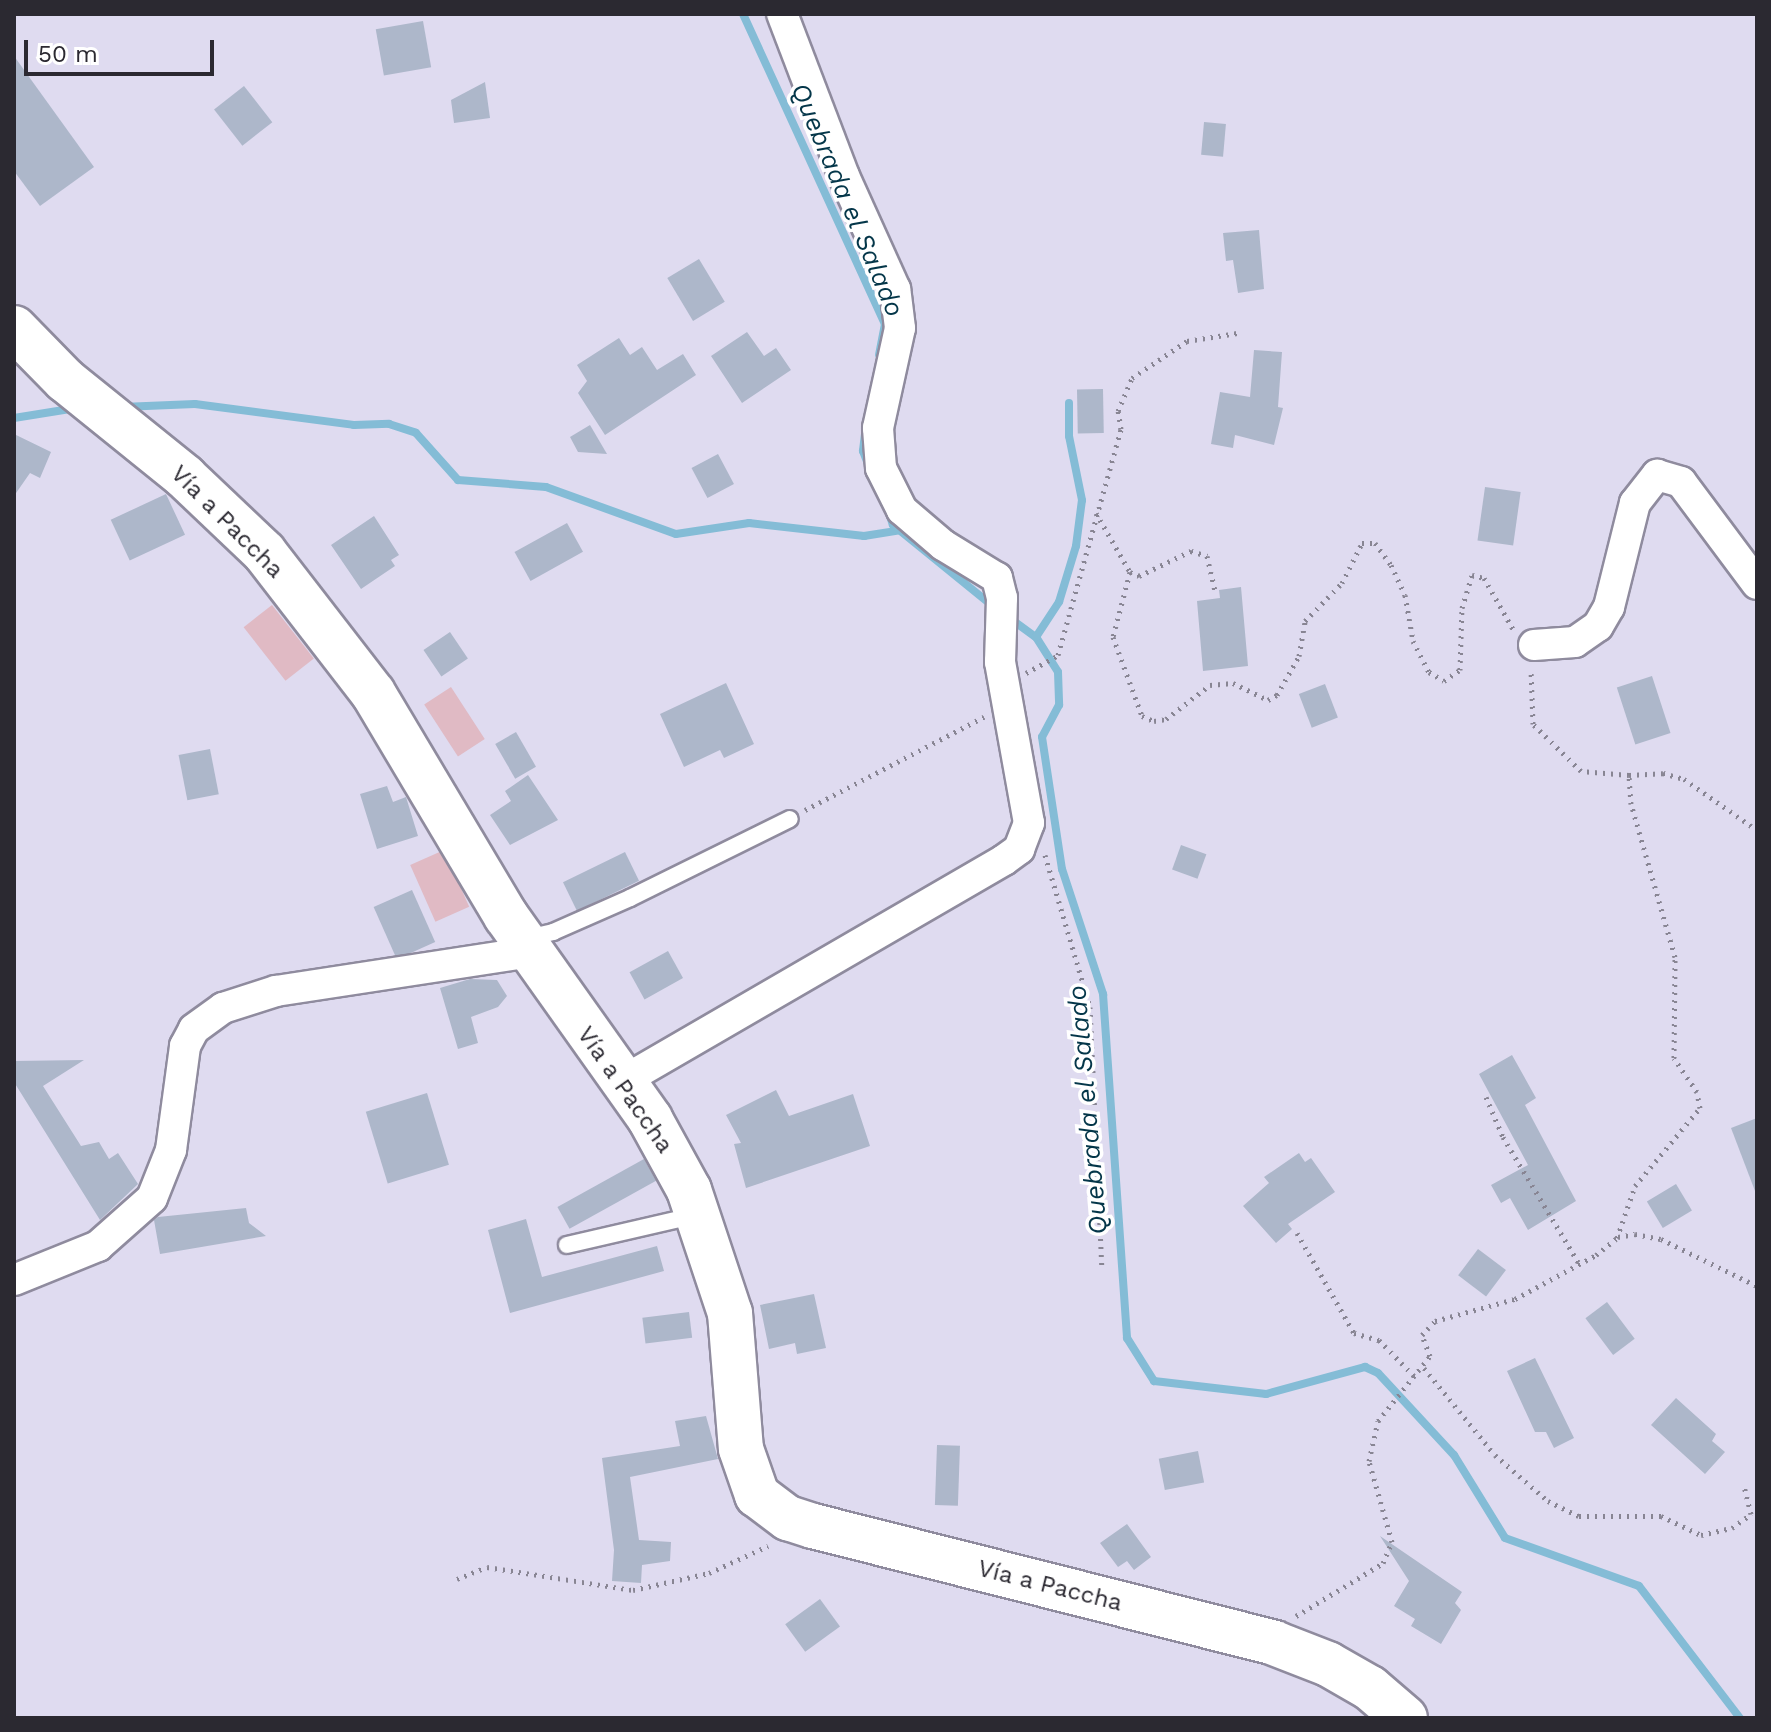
<!DOCTYPE html>
<html>
<head>
<meta charset="utf-8">
<style>
  body { margin:0 }
  #map { position:relative; width:1771px; height:1732px; overflow:hidden; background:#dfdbf0; font-family:"Work Sans",sans-serif }
  div>[style] { position:absolute }
  .green>* { inset:0; background:#e0bac4; transform-origin:0 0 }
  .stream>* { height:8px; margin:-4px; padding:0 4px; transform-origin:4px; border-radius:4px; background:#84bcd6 }
  .building>* { inset:0; background:#adb7ca; transform-origin:0 0 }
  .path>* { height:5px; margin-top:-2.5px; transform-origin:0; background:repeating-linear-gradient(90deg,#888593 0 2px,transparent 0 8px) }
  .roads { filter:drop-shadow(2px 0 #8f8b9e) drop-shadow(-2px 0 #8f8b9e) drop-shadow(0 2px #8f8b9e) drop-shadow(0 -2px #8f8b9e) }
  .service>* { height:16px; margin:-8px; padding:0 8px; transform-origin:8px; border-radius:8px; background:#fff }
  .minor>* { height:30px; margin:-15px; padding:0 15px; transform-origin:15px; border-radius:15px; background:#fff }
  .secondary>* { height:44px; margin:-22px; padding:0 22px; transform-origin:22px; border-radius:22px; background:#fff }
  span { translate:-50% -50%; white-space:nowrap; text-align:center; line-height:1.15; -webkit-text-stroke:7px #fff; paint-order:stroke }
  .street-label { font-size:24px; color:#2b2931 }
  .water-label { font-size:26px; color:#043649; font-style:italic }
  .frame { position:absolute; inset:0; border:16px solid #2b2931; pointer-events:none }
  .scale { position:absolute; left:24px; top:40px; width:190px; height:36px; box-sizing:border-box; border:4px solid #2b2931; border-top:0; padding-left:10px; font-size:24px; line-height:28px; white-space:nowrap; color:#2b2931; -webkit-text-stroke:6px #fff; paint-order:stroke }
</style>
</head>
<body>
<div id="map">
  <div class="green">
    <i style="left:272px;top:605px;width:68px;height:36px;rotate:52deg"></i>
    <i style="left:451px;top:687px;width:62px;height:32px;rotate:57deg"></i>
    <i style="left:444px;top:850px;width:62px;height:37px;rotate:66deg"></i>
  </div>
  <div class="stream">
    <i style="left:743px;top:14px;width:341px;rotate:65.4deg"></i>
    <i style="left:885px;top:324px;width:31px;rotate:101deg"></i>
    <i style="left:122px;top:407px;width:73px;rotate:-2.4deg"></i>
    <i style="left:195px;top:404px;width:160px;rotate:7.5deg"></i>
    <i style="left:354px;top:425px;width:35px;rotate:-2deg"></i>
    <i style="left:389px;top:424px;width:28px;rotate:18deg"></i>
    <i style="left:416px;top:433px;width:63px;rotate:48.2deg"></i>
    <i style="left:458px;top:480px;width:88px;rotate:4.5deg"></i>
    <i style="left:546px;top:487px;width:138px;rotate:19.9deg"></i>
    <i style="left:676px;top:534px;width:74px;rotate:-8.6deg"></i>
    <i style="left:749px;top:523px;width:116px;rotate:6.4deg"></i>
    <i style="left:864px;top:536px;width:36px;rotate:-9deg"></i>
    <i style="left:14px;top:418px;width:63px;rotate:-9.2deg"></i>
    <i style="left:865px;top:434px;width:17px;rotate:97deg"></i>
    <i style="left:863px;top:451px;width:17px;rotate:69deg"></i>
    <i style="left:889px;top:513px;width:13px;rotate:72deg"></i>
    <i style="left:893px;top:525px;width:130px;rotate:39.1deg"></i>
    <i style="left:1008px;top:617px;width:34px;rotate:36deg"></i>
    <i style="left:1036px;top:637px;width:41px;rotate:57.8deg"></i>
    <i style="left:1058px;top:672px;width:33px;rotate:88deg"></i>
    <i style="left:1059px;top:705px;width:36px;rotate:118deg"></i>
    <i style="left:1042px;top:737px;width:134px;rotate:81.4deg"></i>
    <i style="left:1062px;top:869px;width:132px;rotate:71.8deg"></i>
    <i style="left:1103px;top:994px;width:345px;rotate:86deg"></i>
    <i style="left:1127px;top:1338px;width:51px;rotate:57.9deg"></i>
    <i style="left:1154px;top:1381px;width:113px;rotate:6.6deg"></i>
    <i style="left:1266px;top:1394px;width:103px;rotate:-15.3deg"></i>
    <i style="left:1365px;top:1367px;width:14px;rotate:25deg"></i>
    <i style="left:1378px;top:1373px;width:112px;rotate:47.2deg"></i>
    <i style="left:1454px;top:1455px;width:97px;rotate:58.4deg"></i>
    <i style="left:1505px;top:1538px;width:142px;rotate:19.7deg"></i>
    <i style="left:1639px;top:1586px;width:166px;rotate:52.6deg"></i>
    <i style="left:1036px;top:637px;width:42px;rotate:-56.7deg"></i>
    <i style="left:1059px;top:602px;width:59px;rotate:-73.1deg"></i>
    <i style="left:1076px;top:546px;width:46px;rotate:-82.6deg"></i>
    <i style="left:1082px;top:500px;width:65px;rotate:-101.5deg"></i>
    <i style="left:1069px;top:436px;width:33px;rotate:-90deg"></i>
  </div>
  <div class="building">
    <i style="left:423px;top:21px;width:47px;height:48px;rotate:80deg"></i>
    <i style="clip-path:polygon(14px 56px,94px 167px,40px 206px,14px 171px)"></i>
    <i style="clip-path:polygon(485px 82px,490px 118px,454px 123px,451px 100px)"></i>
    <i style="left:244px;top:86px;width:46px;height:38px;rotate:52deg"></i>
    <i style="left:1204px;top:122px;width:22px;height:33px;rotate:5deg"></i>
    <i style="clip-path:polygon(1259px 230px,1264px 289px,1238px 293px,1233px 260px,1226px 261px,1223px 233px)"></i>
    <i style="left:699px;top:259px;width:50px;height:37px;rotate:59deg"></i>
    <i style="clip-path:polygon(747px 332px,764px 356px,776px 348px,791px 370px,742px 403px,711px 356px)"></i>
    <i style="clip-path:polygon(619px 338px,630px 355px,642px 347px,657px 370px,683px 354px,696px 375px,605px 435px,578px 393px,587px 381px,577px 365px)"></i>
    <i style="clip-path:polygon(1254px 350px,1282px 352px,1278px 407px,1283px 408px,1274px 445px,1235px 435px,1233px 448px,1211px 444px,1220px 392px,1250px 397px)"></i>
    <i style="left:1103px;top:389px;width:44px;height:26px;rotate:89deg"></i>
    <i style="clip-path:polygon(590px 425px,607px 454px,578px 452px,570px 437px)"></i>
    <i style="clip-path:polygon(14px 434px,51px 452px,40px 478px,30px 473px,14px 496px)"></i>
    <i style="left:718px;top:454px;width:34px;height:30px;rotate:62deg"></i>
    <i style="left:1485px;top:487px;width:36px;height:54px;rotate:8deg"></i>
    <i style="left:166px;top:494px;width:45px;height:61px;rotate:65deg"></i>
    <i style="clip-path:polygon(374px 516px,399px 555px,391px 560px,395px 566px,361px 589px,331px 545px)"></i>
    <i style="left:567px;top:523px;width:33px;height:60px;rotate:61deg"></i>
    <i style="clip-path:polygon(1241px 587px,1248px 666px,1203px 671px,1197px 601px,1220px 598px,1219px 590px)"></i>
    <i style="left:450px;top:632px;width:32px;height:32px;rotate:56deg"></i>
    <i style="left:1652px;top:676px;width:60px;height:37px;rotate:72deg"></i>
    <i style="clip-path:polygon(726px 683px,754px 744px,724px 758px,720px 750px,684px 767px,660px 714px)"></i>
    <i style="left:1325px;top:684px;width:36px;height:28px;rotate:69deg"></i>
    <i style="left:516px;top:732px;width:40px;height:24px;rotate:60deg"></i>
    <i style="left:210px;top:749px;width:46px;height:32px;rotate:79deg"></i>
    <i style="clip-path:polygon(528px 775px,558px 820px,510px 845px,490px 815px,511px 801px,505px 791px)"></i>
    <i style="clip-path:polygon(387px 786px,393px 802px,406px 797px,418px 836px,377px 849px,360px 794px)"></i>
    <i style="left:1181px;top:845px;width:27px;height:26px;rotate:20deg"></i>
    <i style="left:625px;top:852px;width:32px;height:69px;rotate:64deg"></i>
    <i style="left:412px;top:890px;width:57px;height:42px;rotate:66deg"></i>
    <i style="left:668px;top:951px;width:31px;height:44px;rotate:61deg"></i>
    <i style="clip-path:polygon(470px 979px,497px 980px,507px 996px,498px 1007px,471px 1017px,478px 1043px,458px 1049px,440px 988px)"></i>
    <i style="clip-path:polygon(1512px 1055px,1536px 1098px,1525px 1105px,1576px 1201px,1528px 1230px,1510px 1198px,1501px 1203px,1491px 1185px,1528px 1165px,1479px 1074px)"></i>
    <i style="clip-path:polygon(84px 1060px,43px 1086px,81px 1146px,99px 1142px,109px 1159px,118px 1153px,138px 1184px,100px 1220px,14px 1082px,14px 1061px)"></i>
    <i style="clip-path:polygon(776px 1090px,789px 1116px,853px 1094px,870px 1146px,746px 1188px,734px 1144px,741px 1143px,726px 1115px)"></i>
    <i style="left:427px;top:1093px;width:75px;height:64px;rotate:73deg"></i>
    <i style="clip-path:polygon(1757px 1118px,1757px 1191px,1755px 1191px,1731px 1128px)"></i>
    <i style="clip-path:polygon(1299px 1153px,1305px 1162px,1311px 1158px,1335px 1192px,1288px 1224px,1292px 1229px,1276px 1243px,1243px 1206px,1269px 1183px,1264px 1177px)"></i>
    <i style="left:644px;top:1159px;width:25px;height:99px;rotate:61deg"></i>
    <i style="left:1676px;top:1184px;width:31px;height:34px;rotate:59deg"></i>
    <i style="clip-path:polygon(246px 1208px,249px 1223px,266px 1236px,160px 1254px,154px 1220px,158px 1217px)"></i>
    <i style="clip-path:polygon(526px 1219px,542px 1277px,657px 1246px,664px 1271px,510px 1313px,488px 1230px)"></i>
    <i style="left:1478px;top:1249px;width:35px;height:33px;rotate:37deg"></i>
    <i style="clip-path:polygon(814px 1294px,826px 1348px,797px 1354px,795px 1343px,769px 1349px,760px 1305px)"></i>
    <i style="left:1607px;top:1302px;width:46px;height:27px;rotate:53deg"></i>
    <i style="left:689px;top:1312px;width:26px;height:47px;rotate:83deg"></i>
    <i style="clip-path:polygon(1535px 1358px,1574px 1438px,1554px 1448px,1546px 1432px,1535px 1432px,1507px 1371px)"></i>
    <i style="clip-path:polygon(1676px 1398px,1716px 1434px,1712px 1441px,1725px 1452px,1705px 1474px,1651px 1425px)"></i>
    <i style="clip-path:polygon(706px 1416px,718px 1459px,630px 1477px,639px 1540px,671px 1542px,670px 1561px,642px 1565px,641px 1583px,612px 1581px,614px 1550px,602px 1458px,680px 1446px,675px 1421px)"></i>
    <i style="left:937px;top:1445px;width:23px;height:60px;rotate:2deg"></i>
    <i style="left:1198px;top:1451px;width:32px;height:40px;rotate:79deg"></i>
    <i style="clip-path:polygon(1127px 1524px,1151px 1557px,1134px 1570px,1127px 1561px,1118px 1567px,1100px 1543px)"></i>
    <i style="clip-path:polygon(1380px 1536px,1462px 1592px,1455px 1603px,1461px 1610px,1441px 1644px,1411px 1626px,1415px 1619px,1394px 1606px,1409px 1581px)"></i>
    <i style="left:820px;top:1599px;width:34px;height:43px;rotate:54deg"></i>
  </div>
  <div class="path">
    <i style="left:1096px;top:513px;width:68px;rotate:60deg"></i>
    <i style="left:1130px;top:572px;width:10px;rotate:24deg"></i>
    <i style="left:1139px;top:576px;width:58px;rotate:-25.7deg"></i>
    <i style="left:1191px;top:551px;width:17px;rotate:17deg"></i>
    <i style="left:1207px;top:556px;width:35px;rotate:77deg"></i>
    <i style="left:1130px;top:572px;width:67px;rotate:104.7deg"></i>
    <i style="left:1113px;top:637px;width:84px;rotate:69.8deg"></i>
    <i style="left:1142px;top:716px;width:13px;rotate:23deg"></i>
    <i style="left:1154px;top:721px;width:12px;rotate:-9deg"></i>
    <i style="left:1166px;top:719px;width:56px;rotate:-37.7deg"></i>
    <i style="left:1210px;top:685px;width:23px;rotate:-5deg"></i>
    <i style="left:1233px;top:683px;width:39px;rotate:26deg"></i>
    <i style="left:1268px;top:700px;width:10px;rotate:-29deg"></i>
    <i style="left:1277px;top:695px;width:45px;rotate:-60.6deg"></i>
    <i style="left:1299px;top:656px;width:36px;rotate:-80deg"></i>
    <i style="left:1305px;top:621px;width:53px;rotate:-45.8deg"></i>
    <i style="left:1342px;top:583px;width:45px;rotate:-63.4deg"></i>
    <i style="left:1362px;top:543px;width:13px"></i>
    <i style="left:1375px;top:543px;width:27px;rotate:54deg"></i>
    <i style="left:1391px;top:565px;width:33px;rotate:65deg"></i>
    <i style="left:1405px;top:595px;width:47px;rotate:80.1deg"></i>
    <i style="left:1413px;top:641px;width:35px;rotate:63deg"></i>
    <i style="left:1429px;top:672px;width:17px;rotate:31deg"></i>
    <i style="left:1444px;top:681px;width:19px;rotate:-35deg"></i>
    <i style="left:1460px;top:670px;width:62px;rotate:-88.2deg"></i>
    <i style="left:1462px;top:608px;width:34px;rotate:-73deg"></i>
    <i style="left:1472px;top:575px;width:12px;rotate:14deg"></i>
    <i style="left:1484px;top:578px;width:59px;rotate:60.4deg"></i>
    <i style="left:1026px;top:673px;width:37px;rotate:-29deg"></i>
    <i style="left:1058px;top:655px;width:235px;rotate:-74.4deg"></i>
    <i style="left:1121px;top:429px;width:18px;rotate:-99deg"></i>
    <i style="left:1118px;top:411px;width:36px;rotate:-67deg"></i>
    <i style="left:1132px;top:378px;width:66px;rotate:-33.9deg"></i>
    <i style="left:1187px;top:341px;width:51px;rotate:-9.1deg"></i>
    <i style="left:1629px;top:775px;width:34px;rotate:-3deg"></i>
    <i style="left:1663px;top:773px;width:22px;rotate:16deg"></i>
    <i style="left:1684px;top:779px;width:85px;rotate:35deg"></i>
    <i style="left:805px;top:810px;width:202px;rotate:-27.5deg"></i>
    <i style="left:1045px;top:855px;width:159px;rotate:73.5deg"></i>
    <i style="left:1090px;top:1007px;width:261px;rotate:87.4deg"></i>
    <i style="left:1486px;top:1097px;width:43px;rotate:67deg"></i>
    <i style="left:1503px;top:1137px;width:146px;rotate:59deg"></i>
    <i style="left:1297px;top:1233px;width:115px;rotate:60.3deg"></i>
    <i style="left:1354px;top:1333px;width:26px;rotate:16deg"></i>
    <i style="left:1379px;top:1340px;width:52px;rotate:45.8deg"></i>
    <i style="left:1618px;top:1237px;width:17px;rotate:-10deg"></i>
    <i style="left:1635px;top:1234px;width:26px;rotate:11deg"></i>
    <i style="left:1661px;top:1239px;width:107px;rotate:26.1deg"></i>
    <i style="left:1424px;top:1368px;width:112px;rotate:50.8deg"></i>
    <i style="left:1495px;top:1455px;width:70px;rotate:41deg"></i>
    <i style="left:1548px;top:1501px;width:34px;rotate:26deg"></i>
    <i style="left:1579px;top:1516px;width:82px"></i>
    <i style="left:1661px;top:1516px;width:44px;rotate:25.4deg"></i>
    <i style="left:1701px;top:1535px;width:32px;rotate:-13deg"></i>
    <i style="left:1732px;top:1528px;width:24px;rotate:-36deg"></i>
    <i style="left:1751px;top:1514px;width:30px;rotate:-104deg"></i>
    <i style="left:457px;top:1579px;width:32px;rotate:-22deg"></i>
    <i style="left:487px;top:1567px;width:148px;rotate:9deg"></i>
    <i style="left:633px;top:1590px;width:78px;rotate:-12.6deg"></i>
    <i style="left:709px;top:1573px;width:65px;rotate:-24.6deg"></i>
    <i style="left:1296px;top:1616px;width:102px;rotate:-31.3deg"></i>
    <i style="left:1383px;top:1563px;width:23px;rotate:-67deg"></i>
    <i style="left:1392px;top:1542px;width:84px;rotate:-105.9deg"></i>
    <i style="left:1369px;top:1461px;width:41px;rotate:-77.3deg"></i>
    <i style="left:1378px;top:1421px;width:83px;rotate:-51.3deg"></i>
    <i style="left:1430px;top:1356px;width:22px;rotate:-111deg"></i>
    <i style="left:1422px;top:1335px;width:19px;rotate:-47deg"></i>
    <i style="left:1435px;top:1321px;width:83px;rotate:-15.4deg"></i>
    <i style="left:1515px;top:1299px;width:92px;rotate:-28.5deg"></i>
    <i style="left:1596px;top:1255px;width:27px;rotate:-39deg"></i>
    <i style="left:1617px;top:1238px;width:55px;rotate:-70.9deg"></i>
    <i style="left:1635px;top:1186px;width:102px;rotate:-50.2deg"></i>
    <i style="left:1700px;top:1108px;width:16px;rotate:-101deg"></i>
    <i style="left:1697px;top:1092px;width:41px;rotate:-124.1deg"></i>
    <i style="left:1674px;top:1058px;width:101px;rotate:-89.4deg"></i>
    <i style="left:1675px;top:957px;width:159px;rotate:-106deg"></i>
    <i style="left:1631px;top:804px;width:29px;rotate:-94deg"></i>
    <i style="left:1629px;top:775px;width:48px;rotate:-175.2deg"></i>
    <i style="left:1581px;top:771px;width:67px;rotate:-135.6deg"></i>
    <i style="left:1533px;top:724px;width:55px;rotate:-92.1deg"></i>
  </div>
  <div class="roads">
    <div class="service">
      <i style="left:527px;top:938px;width:27px;rotate:-13deg"></i>
      <i style="left:553px;top:932px;width:84px;rotate:-23.8deg"></i>
      <i style="left:630px;top:898px;width:178px;rotate:-26.3deg"></i>
      <i style="left:567px;top:1245px;width:133px;rotate:-13deg"></i>
    </div>
    <div class="minor">
      <i style="left:1534px;top:645px;width:41px;rotate:-4.2deg"></i>
      <i style="left:1575px;top:642px;width:28px;rotate:-35deg"></i>
      <i style="left:1598px;top:626px;width:22px;rotate:-60deg"></i>
      <i style="left:1609px;top:607px;width:107px;rotate:-76deg"></i>
      <i style="left:1635px;top:503px;width:36px;rotate:-52deg"></i>
      <i style="left:1657px;top:475px;width:25px;rotate:16deg"></i>
      <i style="left:1681px;top:482px;width:127px;rotate:53.3deg"></i>
      <i style="left:623px;top:1081px;width:440px;rotate:-30.1deg"></i>
      <i style="left:1004px;top:860px;width:19px;rotate:-36deg"></i>
      <i style="left:1019px;top:849px;width:28px;rotate:-69deg"></i>
      <i style="left:1029px;top:823px;width:164px;rotate:-100.2deg"></i>
      <i style="left:1000px;top:662px;width:64px;rotate:-88.2deg"></i>
      <i style="left:1002px;top:598px;width:21px;rotate:-104deg"></i>
      <i style="left:997px;top:578px;width:63px;rotate:-148.6deg"></i>
      <i style="left:943px;top:545px;width:54px;rotate:-139.5deg"></i>
      <i style="left:902px;top:510px;width:47px;rotate:-116.6deg"></i>
      <i style="left:881px;top:468px;width:40px;rotate:-94.3deg"></i>
      <i style="left:878px;top:428px;width:102px;rotate:-77.6deg"></i>
      <i style="left:900px;top:328px;width:39px;rotate:-97deg"></i>
      <i style="left:895px;top:289px;width:124px;rotate:-114.3deg"></i>
      <i style="left:844px;top:176px;width:173px;rotate:-110.9deg"></i>
      <i style="left:14px;top:1280px;width:91px;rotate:-22deg"></i>
      <i style="left:98px;top:1246px;width:72px;rotate:-41.6deg"></i>
      <i style="left:152px;top:1198px;width:52px;rotate:-68.4deg"></i>
      <i style="left:171px;top:1150px;width:105px;rotate:-82.3deg"></i>
      <i style="left:185px;top:1046px;width:19px;rotate:-62deg"></i>
      <i style="left:194px;top:1029px;width:36px;rotate:-36deg"></i>
      <i style="left:223px;top:1008px;width:56px;rotate:-17.8deg"></i>
      <i style="left:276px;top:991px;width:257px;rotate:-8.7deg"></i>
    </div>
    <div class="secondary">
      <i style="left:14px;top:328px;width:73px;rotate:45.6deg"></i>
      <i style="left:65px;top:380px;width:154px;rotate:38.9deg"></i>
      <i style="left:185px;top:477px;width:109px;rotate:43.5deg"></i>
      <i style="left:264px;top:552px;width:178px;rotate:52.3deg"></i>
      <i style="left:373px;top:693px;width:260px;rotate:59.2deg"></i>
      <i style="left:506px;top:916px;width:249px;rotate:54.6deg"></i>
      <i style="left:650px;top:1119px;width:81px;rotate:61.2deg"></i>
      <i style="left:689px;top:1190px;width:130px;rotate:71.6deg"></i>
      <i style="left:730px;top:1313px;width:136px;rotate:85.4deg"></i>
      <i style="left:741px;top:1449px;width:49px;rotate:70.8deg"></i>
      <i style="left:757px;top:1495px;width:39px;rotate:37deg"></i>
      <i style="left:788px;top:1518px;width:26px;rotate:18deg"></i>
      <i style="left:813px;top:1526px;width:476px;rotate:14.2deg"></i>
      <i style="left:1274px;top:1643px;width:58px;rotate:21.3deg"></i>
      <i style="left:1328px;top:1664px;width:48px;rotate:29.7deg"></i>
      <i style="left:1370px;top:1688px;width:46px;rotate:40.6deg"></i>
    </div>
  </div>
  <div class="street-label">
    <span style="left:227px;top:522px;rotate:45deg">Vía a Paccha</span>
    <span style="left:625px;top:1090px;rotate:55deg">Vía a Paccha</span>
    <span style="left:1050px;top:1586px;rotate:14deg">Vía a Paccha</span>
  </div>
  <div class="water-label">
    <span style="left:847px;top:200px;rotate:67deg">Quebrada el Salado</span>
    <span style="left:1088px;top:1110px;rotate:-95deg">Quebrada el Salado</span>
  </div>
  <div class="frame"></div>
  <div class="scale">50 m</div>
</div>
</body>
</html>
